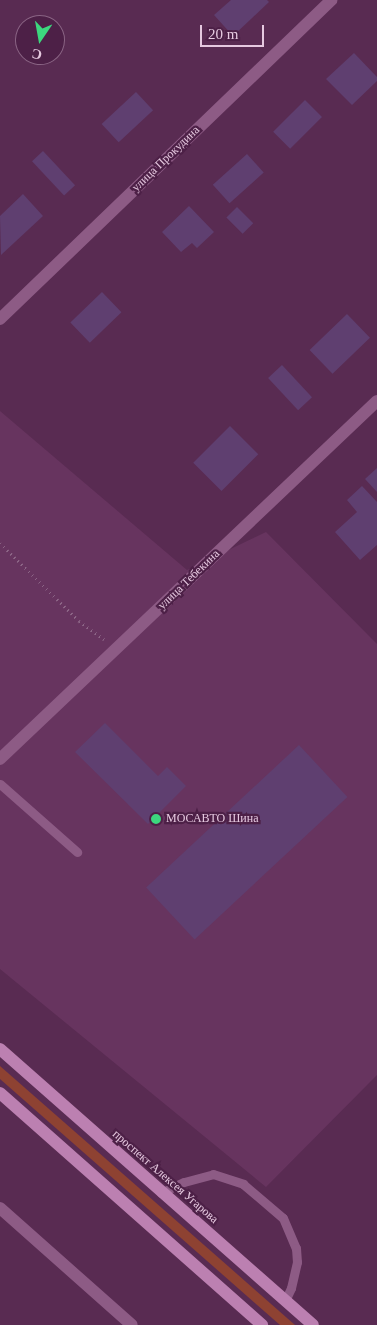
<!DOCTYPE html>
<html>
<head>
<meta charset="utf-8">
<style>
  body { margin:0 }
  #map { position:relative; width:377px; height:1325px; overflow:hidden; background:#592b52; font-family:Georgia,serif }
  div>[style] { position:absolute }
  .built>* { inset:0; background:#67345f }
  .green>* { inset:0; background:#8e4232 }
  .building>* { inset:0; background:#5f3f70; transform-origin:0 0 }
  .path>* { height:3px; margin-top:-1.5px; transform-origin:0; background:repeating-linear-gradient(90deg,#8c6586 0 1px,transparent 0 5px) }
  .lane>* { height:9px; margin:-4.5px; padding:0 4.5px; transform-origin:4.5px; border-radius:4.5px; background:#8d5b85 }
  .street>* { height:12px; margin:-6px; padding:0 6px; transform-origin:6px; border-radius:6px; background:#8d5b85 }
  .primary>* { height:12px; margin:-6px; padding:0 6px; transform-origin:6px; border-radius:6px; background:#bc80b1 }
  .dots>* { width:14px; height:14px; translate:-50% -50%; box-sizing:border-box; border:2px solid #4d2047; border-radius:50% }
  span { translate:-50% -50%; white-space:nowrap; text-align:center; line-height:1.15; -webkit-text-stroke:4.5px #4d2047; paint-order:stroke }
  .street-label { font-size:12px; color:#e6c9e0 }
  .poi-label { font-size:12px; color:#e6c9e0 }
  .left { translate:0 -50%; text-align:left }
  .north { position:absolute; left:15px; top:15px; width:50px; height:50px; box-sizing:border-box; background:#4d2047; border:1px solid #8a6484; border-radius:50%; rotate:192deg; font-size:14px; font-weight:700; line-height:20px; text-align:center; color:#e6c9e0 }
  .north::after { content:''; display:block; margin:auto; width:18px; height:22px; background:#3cd77e; clip-path:polygon(50% 0,100% 100%,50% 72%,0 100%) }
  .scale { position:absolute; left:200px; top:25px; width:64px; height:22px; box-sizing:border-box; border:2px solid #e6c9e0; border-top:0; padding-left:6px; font-size:15px; line-height:18px; white-space:nowrap; color:#e6c9e0; -webkit-text-stroke:4px #4d2047; paint-order:stroke }
</style>
</head>
<body>
<div id="map">
  <div class="built">
    <i style="clip-path:polygon(0 411px,187px 570px,266px 532px,377px 644px,377px 1075px,266px 1187px,0 969px)"></i>
  </div>
  <div class="green">
    <i style="clip-path:polygon(0 1066px,220px 1259px,295px 1325px,280px 1325px,0 1079px)"></i>
  </div>
  <div class="building">
    <i style="clip-path:polygon(231px 0,267px 0,269px 2px,233px 36px,214px 15px)"></i>
    <i style="clip-path:polygon(354px 53px,377px 77px,377px 81px,352px 105px,326px 79px)"></i>
    <i style="left:136px;top:92px;width:25px;height:47px;rotate:47deg"></i>
    <i style="left:305px;top:100px;width:24px;height:45px;rotate:45deg"></i>
    <i style="left:43px;top:151px;width:47px;height:15px;rotate:47deg"></i>
    <i style="left:247px;top:154px;width:25px;height:46px;rotate:48deg"></i>
    <i style="clip-path:polygon(23px 194px,43px 216px,1px 255px,0 216px)"></i>
    <i style="clip-path:polygon(189px 206px,214px 232px,197px 248px,192px 243px,181px 252px,162px 232px)"></i>
    <i style="left:237px;top:207px;width:23px;height:15px;rotate:45deg"></i>
    <i style="left:102px;top:292px;width:28px;height:44px;rotate:46deg"></i>
    <i style="left:347px;top:314px;width:33px;height:52px;rotate:46deg"></i>
    <i style="left:282px;top:365px;width:44px;height:19px;rotate:47deg"></i>
    <i style="left:230px;top:426px;width:40px;height:52px;rotate:45deg"></i>
    <i style="clip-path:polygon(377px 468px,377px 492px,365px 479px)"></i>
    <i style="clip-path:polygon(362px 486px,377px 502px,377px 545px,360px 560px,335px 532px,357px 512px,347px 500px)"></i>
    <i style="clip-path:polygon(105px 723px,158px 776px,167px 767px,186px 786px,148px 824px,75px 752px)"></i>
    <i style="left:299px;top:745px;width:71px;height:209px;rotate:47deg"></i>
  </div>
  <div class="path">
    <i style="left:0;top:543px;width:111px;rotate:44.6deg"></i>
    <i style="left:79px;top:621px;width:31px;rotate:36deg"></i>
  </div>
  <div class="lane">
    <i style="left:0;top:784px;width:103px;rotate:41.4deg"></i>
    <i style="left:161px;top:1193px;width:25px;rotate:-26deg"></i>
    <i style="left:184px;top:1182px;width:30px;rotate:-15deg"></i>
    <i style="left:213px;top:1174px;width:32px;rotate:18deg"></i>
    <i style="left:243px;top:1184px;width:52px;rotate:40.4deg"></i>
    <i style="left:283px;top:1218px;width:33px;rotate:67deg"></i>
    <i style="left:296px;top:1248px;width:14px;rotate:86deg"></i>
    <i style="left:297px;top:1262px;width:27px;rotate:103deg"></i>
    <i style="left:291px;top:1288px;width:14px;rotate:115deg"></i>
  </div>
  <div class="street">
    <i style="left:0;top:319px;width:460px;rotate:-43.9deg"></i>
    <i style="left:0;top:759px;width:520px;rotate:-43.52deg"></i>
    <i style="left:0;top:1208px;width:176px;rotate:41.6deg"></i>
  </div>
  <div class="primary">
    <i style="left:0;top:1049px;width:417px;rotate:41.4deg"></i>
    <i style="left:0;top:1093px;width:350px;rotate:41.5deg"></i>
  </div>
  <div class="dots">
    <i style="left:156px;top:819px;background:#3cd77e"></i>
  </div>
  <div class="street-label">
    <span style="left:166px;top:159px;rotate:-44deg">улица Прокудина</span>
    <span style="left:189px;top:580px;rotate:-44deg">улица Тебекина</span>
    <span style="left:165px;top:1177px;rotate:41deg">проспект Алексея Угарова</span>
  </div>
  <div class="poi-label">
    <span class="left" style="left:166px;top:819px">МОСАВТО Шина</span>
  </div>
  <div class="north">С</div>
  <div class="scale">20 m</div>
</div>
</body>
</html>
